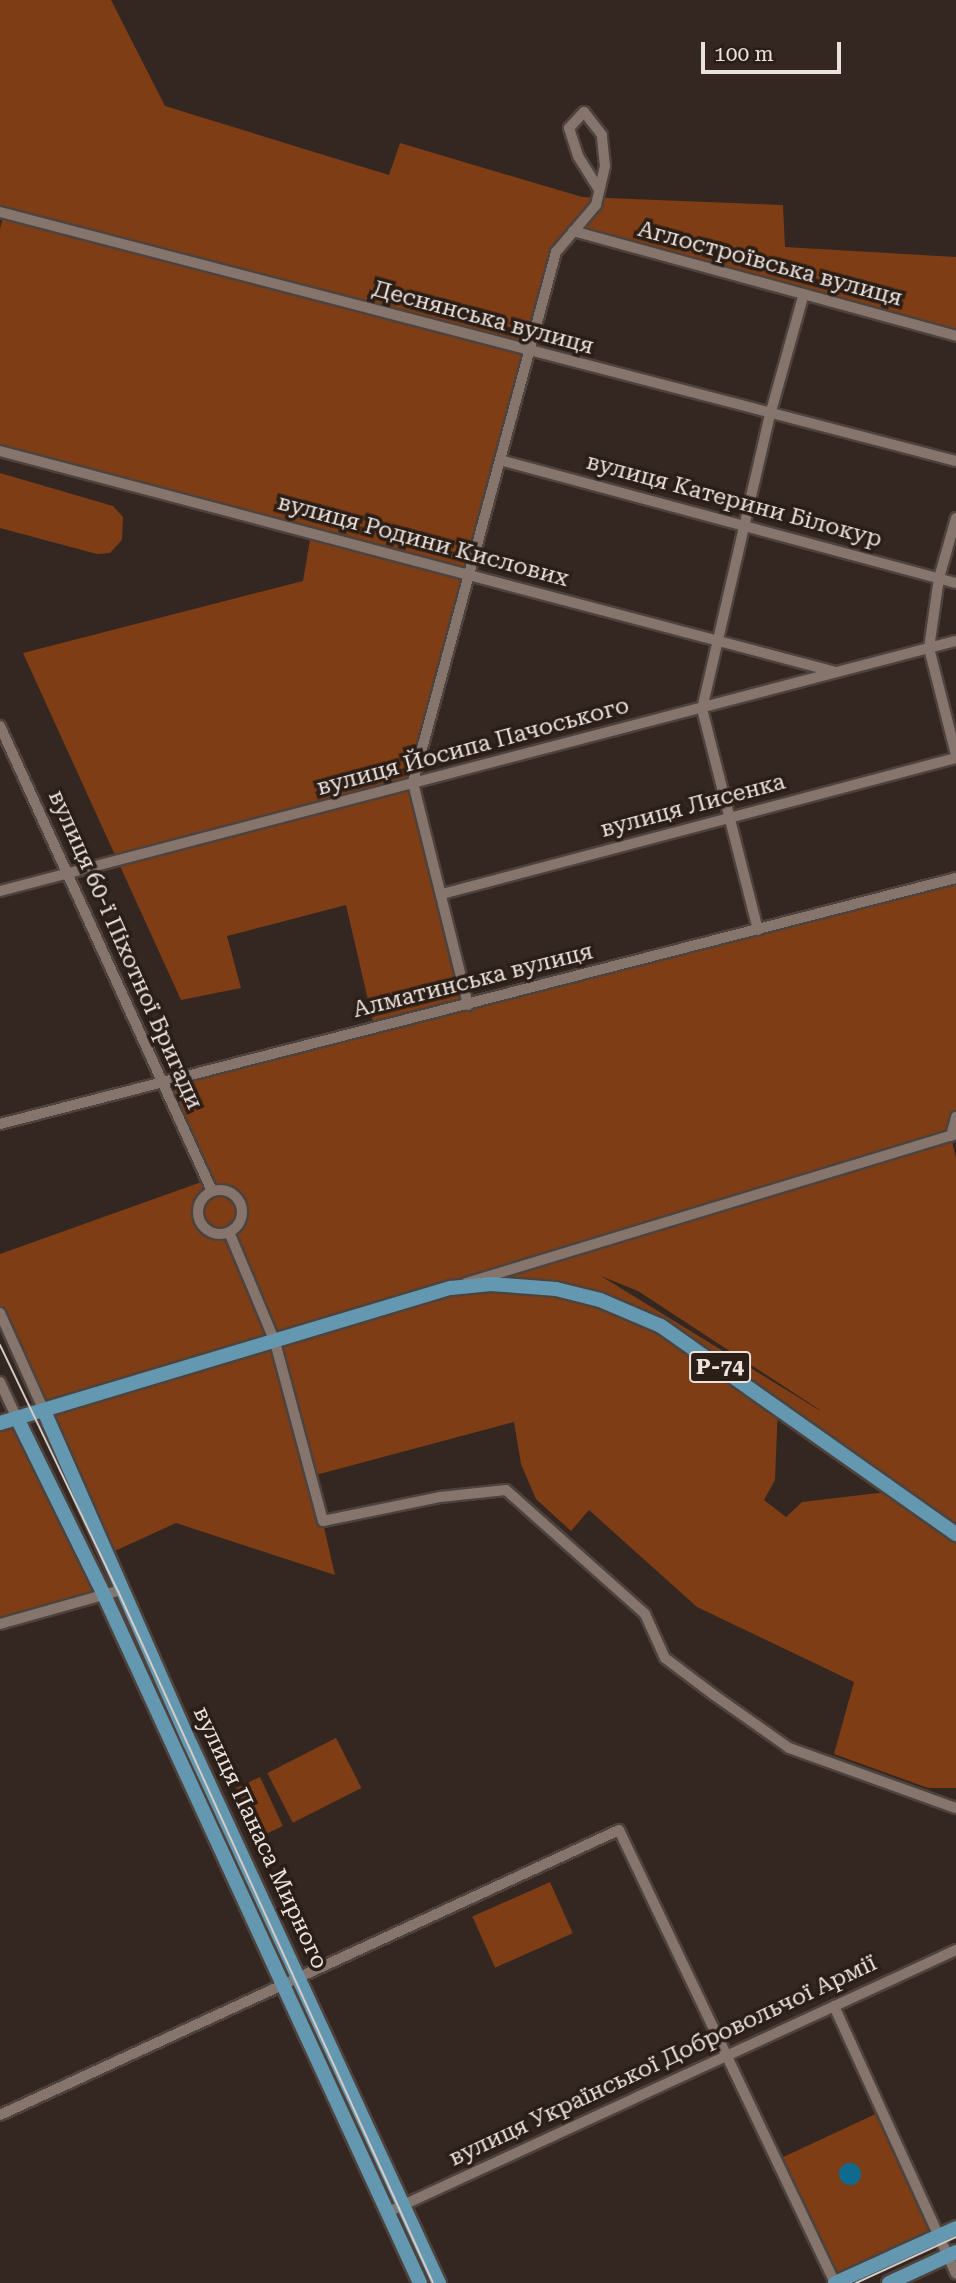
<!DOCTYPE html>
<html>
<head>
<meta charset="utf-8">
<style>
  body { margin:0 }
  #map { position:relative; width:956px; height:2283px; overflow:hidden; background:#342721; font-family:"Roboto Serif",serif }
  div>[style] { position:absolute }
  .green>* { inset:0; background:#7e3d14; transform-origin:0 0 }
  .water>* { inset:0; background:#106a8d }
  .round { border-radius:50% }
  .roads { filter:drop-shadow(2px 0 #4e423d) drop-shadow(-2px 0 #4e423d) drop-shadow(0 2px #4e423d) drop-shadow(0 -2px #4e423d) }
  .minor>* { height:10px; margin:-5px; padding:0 5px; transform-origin:5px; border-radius:5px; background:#85756d }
  .minor>.ring { margin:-5px; padding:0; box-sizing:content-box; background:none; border:10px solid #85756d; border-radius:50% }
  .major>* { height:14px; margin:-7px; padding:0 7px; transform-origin:7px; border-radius:7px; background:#6398b0 }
  .tram>* { height:2px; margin:-1px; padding:0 1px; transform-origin:1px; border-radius:1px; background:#d5cbc7 }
  span { translate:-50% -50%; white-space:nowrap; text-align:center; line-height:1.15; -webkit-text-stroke:7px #2a1e17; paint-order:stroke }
  .shield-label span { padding:2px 5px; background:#2a1e17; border:2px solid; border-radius:5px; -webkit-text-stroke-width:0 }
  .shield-label { font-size:21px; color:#ebe2de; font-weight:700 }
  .street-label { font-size:23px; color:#ebe2de }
  .scale { position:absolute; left:701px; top:42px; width:140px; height:32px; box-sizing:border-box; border:4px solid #ebe2de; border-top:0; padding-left:9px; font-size:21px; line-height:24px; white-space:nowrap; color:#ebe2de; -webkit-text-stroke:5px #2a1e17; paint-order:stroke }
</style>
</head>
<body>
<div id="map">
  <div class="green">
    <i style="clip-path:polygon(evenodd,0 0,111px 0,165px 106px,389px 175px,400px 143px,582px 197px,783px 205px,785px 247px,956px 257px,956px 336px,573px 231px,564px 241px,413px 783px,468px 1004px,956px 878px,956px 1134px,951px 1136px,956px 1159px,956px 1788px,928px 1788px,834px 1754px,854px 1682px,697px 1607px,589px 1510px,571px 1531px,536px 1499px,521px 1464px,514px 1422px,312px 1476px,335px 1575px,176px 1523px,106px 1555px,0 1313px,0 1254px,207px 1180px,161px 1079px,374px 1026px,346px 905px,227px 936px,241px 988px,181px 1000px,23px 653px,303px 581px,311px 534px,0 451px,0 229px,4px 213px,0 212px,0 0,601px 1276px,638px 1291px,820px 1410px,819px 1410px,601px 1276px,0 0,778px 1407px,895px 1491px,802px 1502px,786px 1517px,764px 1500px,775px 1480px,778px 1407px)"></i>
    <i style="clip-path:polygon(0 473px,113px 506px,123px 517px,122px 540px,110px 553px,97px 554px,0 528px)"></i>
    <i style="clip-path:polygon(17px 1418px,104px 1595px,0 1624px,0 1423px)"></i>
    <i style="left:336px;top:1738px;width:56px;height:77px;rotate:63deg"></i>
    <i style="left:260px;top:1777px;width:54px;height:26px;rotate:65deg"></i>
    <i style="left:550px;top:1882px;width:56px;height:85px;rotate:66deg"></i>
    <i style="left:882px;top:2111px;width:137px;height:116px;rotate:65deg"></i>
  </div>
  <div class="water">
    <i class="round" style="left:839px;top:2163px;width:22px;height:22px"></i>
  </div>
  <div class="roads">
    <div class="minor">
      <i style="left:0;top:212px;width:988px;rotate:14.6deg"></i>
      <i style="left:573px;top:231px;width:397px;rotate:15.3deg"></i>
      <i style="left:0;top:451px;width:861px;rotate:14.81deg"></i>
      <i style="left:500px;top:460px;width:472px;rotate:15.1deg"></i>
      <i style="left:956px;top:518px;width:62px;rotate:105.8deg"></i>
      <i style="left:939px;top:578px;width:71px;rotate:98.1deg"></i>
      <i style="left:929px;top:648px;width:110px;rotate:75.8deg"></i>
      <i style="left:0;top:726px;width:511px;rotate:65.49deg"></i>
      <i style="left:0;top:891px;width:988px;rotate:-14.66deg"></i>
      <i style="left:442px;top:894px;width:532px;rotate:-14.82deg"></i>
      <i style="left:758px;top:930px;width:228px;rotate:-104.2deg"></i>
      <i style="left:702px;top:709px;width:302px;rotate:-77deg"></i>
      <i style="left:770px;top:415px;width:123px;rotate:-74.4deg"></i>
      <i style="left:468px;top:1005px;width:230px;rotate:-103.9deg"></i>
      <i style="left:413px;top:782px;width:549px;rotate:-74.9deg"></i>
      <i style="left:556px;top:252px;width:62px;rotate:-49.6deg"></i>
      <i style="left:596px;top:205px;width:40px;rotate:-77deg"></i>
      <i style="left:605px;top:166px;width:31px;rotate:-96deg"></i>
      <i style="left:602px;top:135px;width:29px;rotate:-128deg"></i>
      <i style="left:584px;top:112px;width:22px;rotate:133deg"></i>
      <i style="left:569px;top:128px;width:29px;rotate:72deg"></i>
      <i style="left:578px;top:156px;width:39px;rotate:58deg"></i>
      <i style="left:0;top:1124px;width:987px;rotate:-14.43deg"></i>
      <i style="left:951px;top:1136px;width:20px;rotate:-75deg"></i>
      <i class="ring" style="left:198px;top:1190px;width:34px;height:34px"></i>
      <i style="left:229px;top:1232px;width:119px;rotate:67.3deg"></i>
      <i style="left:275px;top:1342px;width:185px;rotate:75deg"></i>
      <i style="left:323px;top:1521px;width:119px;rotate:-11.6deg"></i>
      <i style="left:440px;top:1497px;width:66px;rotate:-6.1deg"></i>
      <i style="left:506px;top:1490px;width:186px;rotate:41.7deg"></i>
      <i style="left:645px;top:1614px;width:48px;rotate:65.6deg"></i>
      <i style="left:665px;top:1658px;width:61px;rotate:37.1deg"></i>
      <i style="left:714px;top:1695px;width:92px;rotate:35.2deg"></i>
      <i style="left:789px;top:1748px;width:177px;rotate:19.8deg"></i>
      <i style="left:466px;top:1283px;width:512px;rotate:-16.91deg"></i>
      <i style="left:0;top:1313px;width:107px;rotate:65.8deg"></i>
      <i style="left:0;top:1382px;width:40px;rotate:65deg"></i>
      <i style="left:0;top:1624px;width:126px;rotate:-15.7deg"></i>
      <i style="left:834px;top:2006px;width:294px;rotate:65.5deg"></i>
      <i style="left:0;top:2115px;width:681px;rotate:-24.72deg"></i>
      <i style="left:619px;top:1830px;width:502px;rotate:64.51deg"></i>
      <i style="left:388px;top:2212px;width:626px;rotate:-24.76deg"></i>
    </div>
    <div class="major">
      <i style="left:44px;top:1411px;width:363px;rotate:66.3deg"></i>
      <i style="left:190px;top:1743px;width:595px;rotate:65.25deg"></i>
      <i style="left:17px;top:1418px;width:197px;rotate:63.8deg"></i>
      <i style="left:104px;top:1595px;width:757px;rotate:65.33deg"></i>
      <i style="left:0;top:1423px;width:471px;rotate:-16.7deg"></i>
      <i style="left:451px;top:1288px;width:40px;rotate:-5.7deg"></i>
      <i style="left:491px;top:1284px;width:65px;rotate:4.4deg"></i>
      <i style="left:556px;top:1289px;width:45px;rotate:14deg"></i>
      <i style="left:600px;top:1300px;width:66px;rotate:23.1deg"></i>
      <i style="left:661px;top:1326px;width:361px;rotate:35.2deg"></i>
      <i style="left:835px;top:2283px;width:133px;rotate:-24.4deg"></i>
      <i style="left:889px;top:2283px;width:74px;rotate:-24.8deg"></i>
    </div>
  </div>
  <div class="tram">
    <i style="left:0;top:1345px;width:273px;rotate:64.4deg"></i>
    <i style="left:118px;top:1591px;width:760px;rotate:65.52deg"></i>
    <i style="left:856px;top:2283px;width:110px;rotate:-24.7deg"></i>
  </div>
  <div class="shield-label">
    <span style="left:720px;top:1367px">Р-74</span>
  </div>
  <div class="street-label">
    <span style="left:770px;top:264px;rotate:15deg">Аглостроївська вулиця</span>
    <span style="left:483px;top:318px;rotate:15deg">Деснянська вулиця</span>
    <span style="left:734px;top:501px;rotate:15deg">вулиця Катерини Білокур</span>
    <span style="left:423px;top:541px;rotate:15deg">вулиця Родини Кислових</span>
    <span style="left:473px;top:747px;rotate:-15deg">вулиця Йосипа Пачоського</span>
    <span style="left:693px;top:806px;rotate:-15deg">вулиця Лисенка</span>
    <span style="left:125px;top:950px;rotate:66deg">вулиця 60-ї Піхотної Бригади</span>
    <span style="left:473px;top:981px;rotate:-14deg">Алматинська вулиця</span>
    <span style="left:260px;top:1838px;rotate:65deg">вулиця Панаса Мирного</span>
    <span style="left:663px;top:2061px;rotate:-25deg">вулиця Української Добровольчої Армії</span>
  </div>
  <div class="scale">100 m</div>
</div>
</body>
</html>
